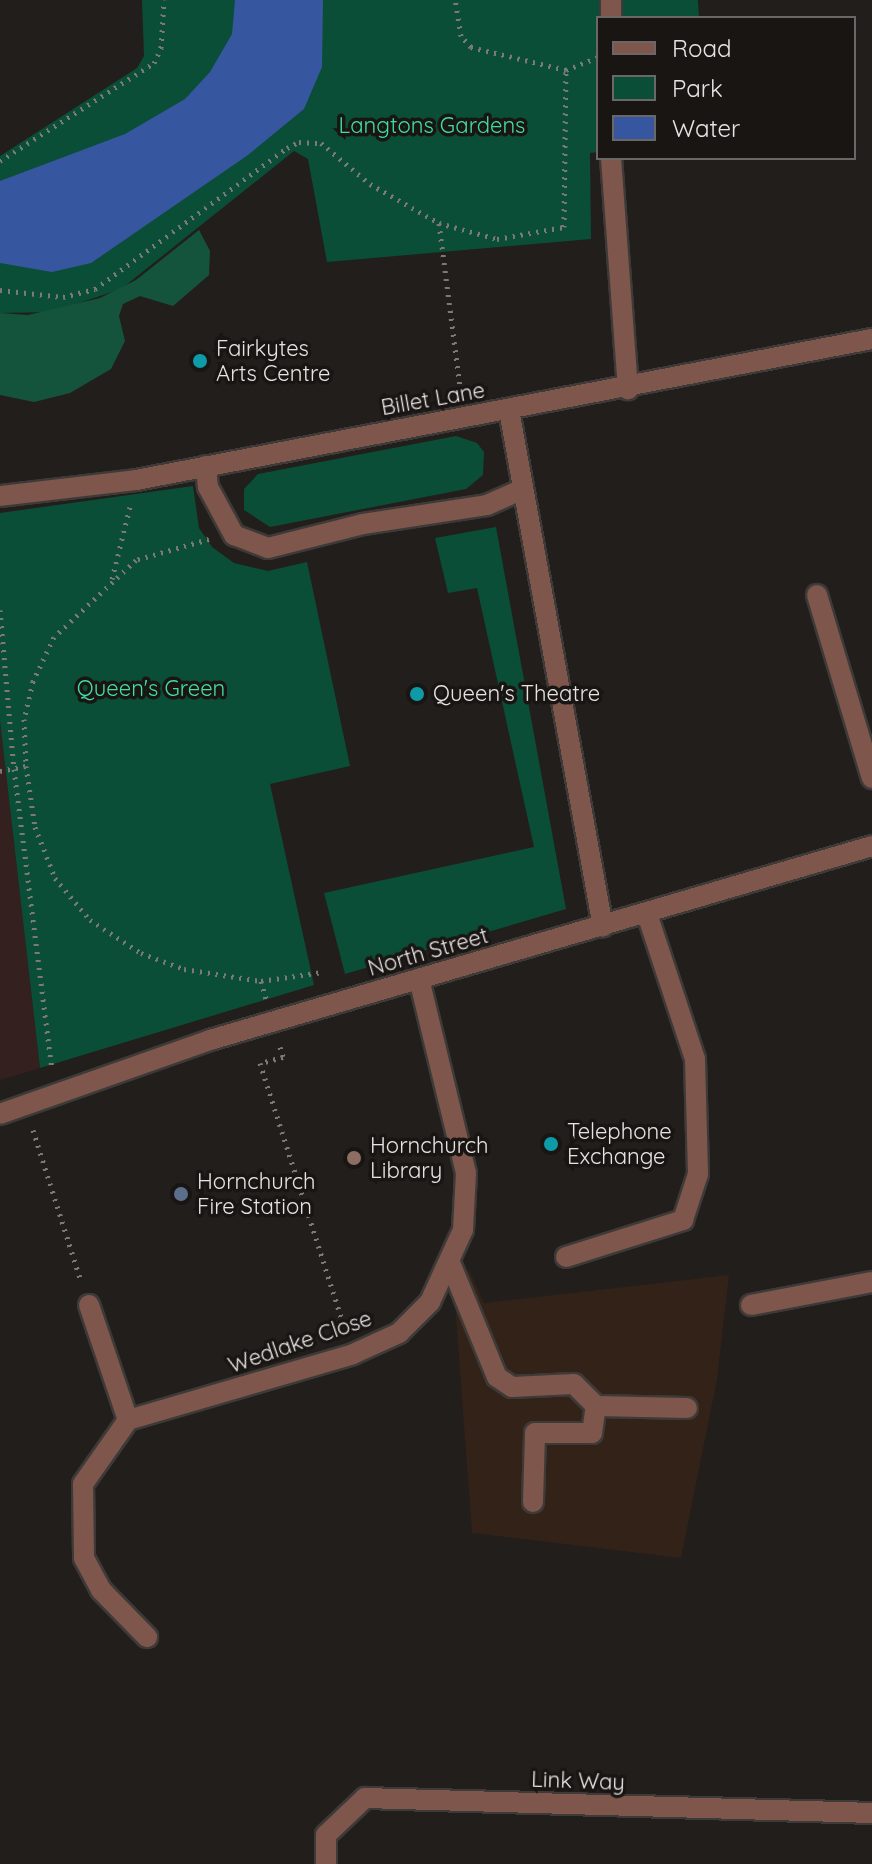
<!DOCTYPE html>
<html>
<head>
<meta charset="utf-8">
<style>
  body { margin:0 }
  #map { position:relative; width:872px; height:1864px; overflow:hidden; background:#221e1c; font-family:Quicksand,sans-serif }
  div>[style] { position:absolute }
  .commercial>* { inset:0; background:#34211f }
  .industrial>* { inset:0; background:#322218 }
  .green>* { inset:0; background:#0a4e37 }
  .forest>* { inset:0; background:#15543c }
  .water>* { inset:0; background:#36569f }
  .path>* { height:5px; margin-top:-2.5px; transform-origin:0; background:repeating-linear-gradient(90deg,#7d7978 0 2px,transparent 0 8px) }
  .roads { filter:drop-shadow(2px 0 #3d3a38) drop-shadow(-2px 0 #3d3a38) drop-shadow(0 2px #3d3a38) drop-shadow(0 -2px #3d3a38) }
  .minor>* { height:20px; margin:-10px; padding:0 10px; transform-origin:10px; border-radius:10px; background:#7e564c }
  .dots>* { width:22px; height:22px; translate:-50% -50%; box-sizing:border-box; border:4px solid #191513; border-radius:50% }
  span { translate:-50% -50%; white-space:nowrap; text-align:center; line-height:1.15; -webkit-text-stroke:7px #191513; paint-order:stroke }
  .park-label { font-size:22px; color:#3fdea4 }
  .poi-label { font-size:22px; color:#e6e3e2 }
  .left { translate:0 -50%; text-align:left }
  .street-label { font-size:22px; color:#e6e3e2 }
  .legend { position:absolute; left:596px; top:16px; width:260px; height:144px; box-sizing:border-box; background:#191513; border:2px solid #6b6766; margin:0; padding:10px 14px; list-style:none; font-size:24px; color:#e6e3e2 }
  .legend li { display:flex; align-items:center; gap:16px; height:40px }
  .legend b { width:40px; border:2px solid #6b6766 }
</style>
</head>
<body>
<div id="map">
  <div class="commercial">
    <i style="clip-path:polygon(0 721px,40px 1068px,0 1080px)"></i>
  </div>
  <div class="industrial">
    <i style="clip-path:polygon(469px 1270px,484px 1303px,729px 1275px,717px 1380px,681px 1558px,472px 1533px,455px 1304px)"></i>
  </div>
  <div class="green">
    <i style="clip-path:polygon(142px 0,698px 0,699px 18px,598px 18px,598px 152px,590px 153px,591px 239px,327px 262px,308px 159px,294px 151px,121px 289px,52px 312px,0 313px,0 156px,137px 68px,144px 56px)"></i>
    <i style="clip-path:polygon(456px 436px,477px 443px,484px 452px,483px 475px,466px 489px,270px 527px,244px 510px,244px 489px,258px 474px)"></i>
    <i style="clip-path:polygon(193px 486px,199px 528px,212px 547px,234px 563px,268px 571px,307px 562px,350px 766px,270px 784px,314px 985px,40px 1068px,0 721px,0 513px)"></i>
    <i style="clip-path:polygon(496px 527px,566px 909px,345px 974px,324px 893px,534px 847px,477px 588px,448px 593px,435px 538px)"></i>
  </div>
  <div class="forest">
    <i style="clip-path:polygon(199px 230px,210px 251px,209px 275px,173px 306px,140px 296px,123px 304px,119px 316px,125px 341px,111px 369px,70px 393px,34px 402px,0 395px,0 313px,28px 315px,100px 298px,136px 280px)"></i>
  </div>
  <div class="water">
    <i style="clip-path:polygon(235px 0,323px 0,322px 67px,304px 109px,248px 155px,91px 263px,52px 272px,0 263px,0 181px,125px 134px,185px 99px,210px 72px,232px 34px)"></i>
  </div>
  <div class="path">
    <i style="left:566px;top:70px;width:35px;rotate:-22deg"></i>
    <i style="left:0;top:161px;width:183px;rotate:-32.5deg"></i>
    <i style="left:154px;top:63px;width:17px;rotate:-65deg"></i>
    <i style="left:161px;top:48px;width:48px;rotate:-86.4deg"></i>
    <i style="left:439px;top:223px;width:60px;rotate:15.4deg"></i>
    <i style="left:497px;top:239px;width:68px;rotate:-10.2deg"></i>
    <i style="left:564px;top:227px;width:157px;rotate:-89.3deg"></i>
    <i style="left:566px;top:70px;width:98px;rotate:-166.4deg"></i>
    <i style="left:471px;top:47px;width:15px;rotate:-132deg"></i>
    <i style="left:461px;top:36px;width:36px;rotate:-99deg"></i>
    <i style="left:0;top:290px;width:63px;rotate:6.3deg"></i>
    <i style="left:63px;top:297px;width:33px;rotate:-14deg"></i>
    <i style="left:95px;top:289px;width:238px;rotate:-36.3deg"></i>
    <i style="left:287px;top:148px;width:13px;rotate:-27deg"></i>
    <i style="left:299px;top:142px;width:22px;rotate:3deg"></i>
    <i style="left:321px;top:143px;width:64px;rotate:39.9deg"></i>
    <i style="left:370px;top:184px;width:79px;rotate:29.5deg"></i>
    <i style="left:439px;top:223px;width:173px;rotate:82.7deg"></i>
    <i style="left:209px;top:539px;width:76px;rotate:164deg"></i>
    <i style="left:136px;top:560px;width:112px;rotate:136.8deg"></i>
    <i style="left:54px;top:637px;width:49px;rotate:115.5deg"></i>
    <i style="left:33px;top:681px;width:39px;rotate:103deg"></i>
    <i style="left:24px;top:719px;width:47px;rotate:87.6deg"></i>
    <i style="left:26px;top:766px;width:62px;rotate:81.6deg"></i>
    <i style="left:35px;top:827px;width:55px;rotate:68.6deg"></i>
    <i style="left:55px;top:878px;width:55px;rotate:50.2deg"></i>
    <i style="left:90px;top:920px;width:61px;rotate:32.9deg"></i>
    <i style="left:141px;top:953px;width:46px;rotate:20.4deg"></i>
    <i style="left:184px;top:969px;width:78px;rotate:8.9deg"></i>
    <i style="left:261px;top:981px;width:19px;rotate:74deg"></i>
    <i style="left:112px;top:579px;width:74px;rotate:-76deg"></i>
    <i style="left:0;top:610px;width:160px;rotate:85deg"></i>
    <i style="left:14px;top:769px;width:303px;rotate:82.8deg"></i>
    <i style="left:0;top:771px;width:26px;rotate:-11deg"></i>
    <i style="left:261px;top:981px;width:62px;rotate:-8.4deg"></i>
    <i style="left:280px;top:1047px;width:10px;rotate:73deg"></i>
    <i style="left:283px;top:1057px;width:24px;rotate:165deg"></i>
    <i style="left:260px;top:1063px;width:279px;rotate:72.3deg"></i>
    <i style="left:33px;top:1130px;width:158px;rotate:72.4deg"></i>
  </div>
  <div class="roads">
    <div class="minor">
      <i style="left:611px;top:18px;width:18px;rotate:-90deg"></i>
      <i style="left:611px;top:158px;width:232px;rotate:85.8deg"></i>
      <i style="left:509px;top:410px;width:525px;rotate:79.7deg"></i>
      <i style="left:206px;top:466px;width:21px;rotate:85deg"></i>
      <i style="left:208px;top:487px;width:55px;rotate:61.6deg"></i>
      <i style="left:234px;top:535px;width:36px;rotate:21deg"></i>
      <i style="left:268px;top:548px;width:98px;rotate:-14.2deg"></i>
      <i style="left:363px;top:524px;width:125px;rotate:-8.7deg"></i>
      <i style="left:487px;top:505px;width:36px;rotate:-24deg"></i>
      <i style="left:0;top:496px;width:137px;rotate:-6.7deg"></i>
      <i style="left:136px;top:480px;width:749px;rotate:-10.85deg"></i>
      <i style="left:817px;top:595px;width:191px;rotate:73.3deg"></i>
      <i style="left:0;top:1114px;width:223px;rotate:-19.4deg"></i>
      <i style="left:210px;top:1040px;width:690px;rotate:-16.33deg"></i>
      <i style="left:566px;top:1257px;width:123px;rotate:-17.5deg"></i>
      <i style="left:683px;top:1220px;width:48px;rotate:-71.9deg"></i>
      <i style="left:698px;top:1174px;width:115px;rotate:-91.5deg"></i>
      <i style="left:695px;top:1059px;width:153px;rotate:-108.3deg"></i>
      <i style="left:451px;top:1265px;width:121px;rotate:67.7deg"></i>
      <i style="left:497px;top:1377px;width:18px;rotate:34deg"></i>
      <i style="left:512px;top:1387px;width:62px;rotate:-2.8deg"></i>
      <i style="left:574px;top:1384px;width:31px;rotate:45deg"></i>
      <i style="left:596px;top:1406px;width:91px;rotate:1.3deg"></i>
      <i style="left:89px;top:1305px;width:121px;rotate:71.3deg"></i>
      <i style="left:128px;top:1420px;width:234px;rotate:-16.3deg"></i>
      <i style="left:353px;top:1354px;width:51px;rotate:-24.5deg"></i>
      <i style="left:399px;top:1333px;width:44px;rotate:-45deg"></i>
      <i style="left:430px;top:1302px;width:79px;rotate:-65.4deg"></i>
      <i style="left:463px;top:1230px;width:57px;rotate:-87deg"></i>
      <i style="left:466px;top:1173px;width:200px;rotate:-103.6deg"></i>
      <i style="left:751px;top:1305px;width:123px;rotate:-10.8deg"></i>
      <i style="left:128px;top:1420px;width:78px;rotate:125.1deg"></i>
      <i style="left:83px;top:1484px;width:74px;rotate:89.2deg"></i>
      <i style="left:84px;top:1558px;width:36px;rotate:62deg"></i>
      <i style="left:101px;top:1590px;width:66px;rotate:45.6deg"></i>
      <i style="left:533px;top:1502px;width:69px;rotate:-88.3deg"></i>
      <i style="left:535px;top:1433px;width:57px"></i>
      <i style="left:592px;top:1433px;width:27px;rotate:-82deg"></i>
      <i style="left:326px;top:1864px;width:29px;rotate:-90deg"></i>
      <i style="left:326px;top:1835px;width:54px;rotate:-43.5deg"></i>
      <i style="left:365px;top:1798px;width:507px;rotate:1.69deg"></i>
    </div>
  </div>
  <div class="dots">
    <i style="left:200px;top:361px;background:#0f9aa8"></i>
    <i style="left:417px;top:694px;background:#0f9aa8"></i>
    <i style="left:551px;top:1144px;background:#0f9aa8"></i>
    <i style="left:354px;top:1158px;background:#8d6e63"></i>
    <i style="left:181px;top:1194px;background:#5c6f8a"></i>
  </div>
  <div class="park-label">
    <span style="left:432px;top:126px">Langtons Gardens</span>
    <span style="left:151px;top:689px">Queen's Green</span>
  </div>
  <div class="poi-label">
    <span class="left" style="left:216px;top:361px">Fairkytes<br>Arts Centre</span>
    <span class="left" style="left:433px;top:694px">Queen's Theatre</span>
    <span class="left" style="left:567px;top:1144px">Telephone<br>Exchange</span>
    <span class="left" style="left:370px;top:1158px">Hornchurch<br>Library</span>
    <span class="left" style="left:197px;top:1194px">Hornchurch<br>Fire Station</span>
  </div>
  <div class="street-label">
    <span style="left:433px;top:399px;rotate:-10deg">Billet Lane</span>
    <span style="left:428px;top:952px;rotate:-16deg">North Street</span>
    <span style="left:300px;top:1342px;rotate:-19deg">Wedlake Close</span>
    <span style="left:578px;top:1781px;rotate:2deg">Link Way</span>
  </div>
  <ul class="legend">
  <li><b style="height:10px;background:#7e564c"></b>Road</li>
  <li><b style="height:22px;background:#0a4e37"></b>Park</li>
  <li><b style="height:22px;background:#36569f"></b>Water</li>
  </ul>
</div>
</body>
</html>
